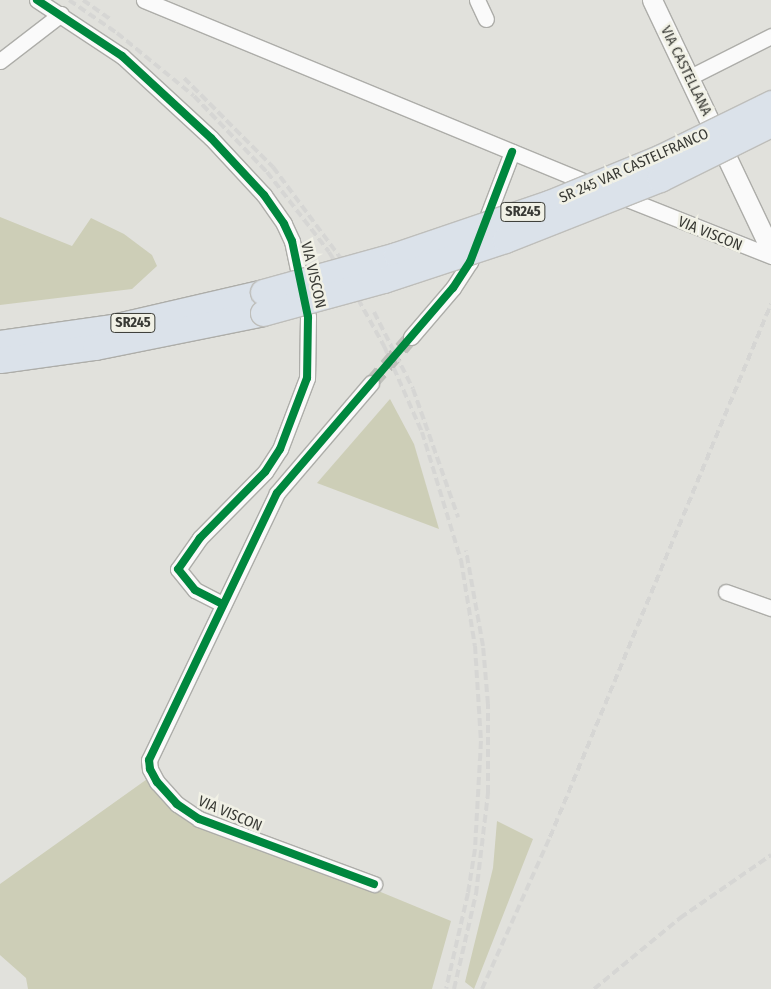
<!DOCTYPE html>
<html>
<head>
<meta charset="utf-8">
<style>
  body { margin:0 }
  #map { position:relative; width:771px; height:989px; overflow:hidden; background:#e1e1dc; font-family:"Fira Sans Condensed",sans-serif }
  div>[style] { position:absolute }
  .green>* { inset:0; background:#cdceb7 }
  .minor-tunnel>* { height:15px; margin-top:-7.5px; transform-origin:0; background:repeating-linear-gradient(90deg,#bfc0bb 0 15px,transparent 0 23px) }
  .roads { filter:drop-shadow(1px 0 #adada9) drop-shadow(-1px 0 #adada9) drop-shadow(0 1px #adada9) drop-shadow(0 -1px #adada9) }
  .minor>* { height:15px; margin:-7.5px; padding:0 7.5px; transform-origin:7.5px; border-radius:7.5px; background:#fafafa }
  .tertiary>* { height:19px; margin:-9.5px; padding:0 9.5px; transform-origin:9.5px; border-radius:9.5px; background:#fafafa }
  .trunk>* { height:25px; margin:-12.5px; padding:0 12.5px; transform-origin:12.5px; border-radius:12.5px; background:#dbe2ea }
  .rail>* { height:4px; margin-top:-2px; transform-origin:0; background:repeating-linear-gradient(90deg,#d6d6d4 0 8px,transparent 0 12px) }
  .bridges { filter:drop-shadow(1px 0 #bebebb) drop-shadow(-1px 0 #bebebb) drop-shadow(0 1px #bebebb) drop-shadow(0 -1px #bebebb) }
  .trunk-bridge>* { height:25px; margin:-12.5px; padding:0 12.5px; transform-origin:12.5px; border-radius:12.5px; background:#dbe2ea }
  .cycleway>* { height:8px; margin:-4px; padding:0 4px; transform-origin:4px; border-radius:4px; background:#00873e }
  span { translate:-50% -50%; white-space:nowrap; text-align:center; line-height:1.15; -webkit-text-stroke:5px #f1f1e6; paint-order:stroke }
  .shield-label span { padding:1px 4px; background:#f1f1e6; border:1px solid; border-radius:4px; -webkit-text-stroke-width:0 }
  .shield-label { font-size:14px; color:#393a35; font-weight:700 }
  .street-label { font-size:15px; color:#393a35 }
</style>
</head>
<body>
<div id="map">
  <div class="green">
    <i style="clip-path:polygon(0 217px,72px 246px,91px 218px,124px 234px,152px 255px,157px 266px,132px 289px,0 305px)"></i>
    <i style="clip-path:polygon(390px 399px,414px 444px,439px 529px,317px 483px)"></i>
    <i style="clip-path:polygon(150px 777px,175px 807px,451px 921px,432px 989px,28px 989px,26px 978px,0 955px,0 884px)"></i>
    <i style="clip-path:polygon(497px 821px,533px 839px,474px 989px,465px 982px,493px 868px)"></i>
  </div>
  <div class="minor-tunnel">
    <i style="left:371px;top:383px;width:61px;rotate:-49deg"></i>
  </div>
  <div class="roads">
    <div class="minor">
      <i style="left:37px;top:0;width:102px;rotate:33.4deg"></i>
      <i style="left:122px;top:56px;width:121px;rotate:42.7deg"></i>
      <i style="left:211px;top:138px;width:78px;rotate:47.1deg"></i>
      <i style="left:264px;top:195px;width:35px;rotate:55deg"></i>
      <i style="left:284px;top:224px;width:19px;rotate:65deg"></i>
      <i style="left:292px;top:241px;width:78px;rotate:78.1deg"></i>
      <i style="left:308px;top:317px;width:61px;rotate:90.9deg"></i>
      <i style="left:307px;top:378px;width:76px;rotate:110.8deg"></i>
      <i style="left:280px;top:449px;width:27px;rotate:123deg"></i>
      <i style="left:265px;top:472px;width:93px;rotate:134.6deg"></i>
      <i style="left:200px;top:538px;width:38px;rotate:125deg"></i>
      <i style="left:178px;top:569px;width:27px;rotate:51deg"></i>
      <i style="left:195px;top:590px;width:31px;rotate:27deg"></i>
      <i style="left:144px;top:0;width:486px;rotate:22.4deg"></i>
      <i style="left:477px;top:0;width:21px;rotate:65deg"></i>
      <i style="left:0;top:61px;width:77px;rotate:-37.6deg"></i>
      <i style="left:690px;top:77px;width:91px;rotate:-26.8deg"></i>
      <i style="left:617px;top:195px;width:166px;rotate:21.6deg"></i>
      <i style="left:411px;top:337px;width:65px;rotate:-49.4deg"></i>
      <i style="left:453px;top:288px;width:31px;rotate:-57deg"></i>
      <i style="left:470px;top:262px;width:118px;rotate:-69.1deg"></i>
      <i style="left:371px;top:383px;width:145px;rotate:130.5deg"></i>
      <i style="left:277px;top:493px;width:296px;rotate:115.6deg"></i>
      <i style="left:149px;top:760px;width:9px;rotate:84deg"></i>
      <i style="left:150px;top:769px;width:15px;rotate:62deg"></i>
      <i style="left:157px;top:782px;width:30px;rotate:48deg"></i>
      <i style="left:177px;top:804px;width:27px;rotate:34deg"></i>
      <i style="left:199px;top:819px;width:187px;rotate:20.4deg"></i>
      <i style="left:726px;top:592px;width:48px;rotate:19.6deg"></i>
    </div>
    <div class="tertiary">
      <i style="left:652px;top:0;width:278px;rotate:64.6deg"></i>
    </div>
    <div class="trunk">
      <i style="left:0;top:343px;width:114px;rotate:-8.1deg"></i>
      <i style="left:113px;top:327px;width:154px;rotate:-13.1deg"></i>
      <i style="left:0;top:360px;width:96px;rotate:-7.8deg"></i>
      <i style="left:95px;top:347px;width:171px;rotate:-11.4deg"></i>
    </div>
  </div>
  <div class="rail">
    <i style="left:69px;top:0;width:58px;rotate:34.5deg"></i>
    <i style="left:117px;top:33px;width:99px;rotate:39.3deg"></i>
    <i style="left:194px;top:96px;width:105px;rotate:46.2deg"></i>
    <i style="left:267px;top:172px;width:101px;rotate:52.2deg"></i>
    <i style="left:329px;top:252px;width:55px;rotate:58.3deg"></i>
    <i style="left:358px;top:299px;width:54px;rotate:61deg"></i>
    <i style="left:384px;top:346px;width:94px;rotate:66.2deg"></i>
    <i style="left:422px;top:432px;width:134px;rotate:73.1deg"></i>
    <i style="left:461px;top:560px;width:87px;rotate:80.8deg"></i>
    <i style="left:475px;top:646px;width:95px;rotate:86.4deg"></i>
    <i style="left:481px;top:741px;width:108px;rotate:93.2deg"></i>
    <i style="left:475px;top:849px;width:45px;rotate:99deg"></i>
    <i style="left:468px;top:893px;width:98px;rotate:102.9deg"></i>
    <i style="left:83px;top:0;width:35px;rotate:35deg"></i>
    <i style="left:184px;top:78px;width:126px;rotate:45deg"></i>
    <i style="left:273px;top:167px;width:116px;rotate:53.4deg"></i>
    <i style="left:374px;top:312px;width:86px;rotate:63.1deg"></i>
    <i style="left:413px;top:389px;width:136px;rotate:70.6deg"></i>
    <i style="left:454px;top:989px;width:98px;rotate:-77deg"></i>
    <i style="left:476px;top:894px;width:102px;rotate:-83.2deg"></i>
    <i style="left:488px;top:793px;width:89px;rotate:-90deg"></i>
    <i style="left:488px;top:704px;width:58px;rotate:-94.9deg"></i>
    <i style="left:483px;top:646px;width:97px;rotate:-100.1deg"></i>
    <i style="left:482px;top:989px;width:167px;rotate:-65.9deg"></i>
    <i style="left:550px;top:837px;width:577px;rotate:-67.48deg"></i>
    <i style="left:594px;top:989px;width:112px;rotate:-39.5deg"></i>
    <i style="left:680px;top:918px;width:111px;rotate:-34.7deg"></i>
  </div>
  <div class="bridges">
    <div class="trunk-bridge">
      <i style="left:263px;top:292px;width:138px;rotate:-15.5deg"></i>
      <i style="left:396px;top:255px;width:162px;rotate:-18.8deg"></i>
      <i style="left:549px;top:203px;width:121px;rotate:-22.3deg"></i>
      <i style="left:661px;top:157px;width:123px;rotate:-26.1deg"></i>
      <i style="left:263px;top:313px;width:125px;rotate:-15.3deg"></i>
      <i style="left:384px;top:280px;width:127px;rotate:-18.3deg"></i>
      <i style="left:505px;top:240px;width:167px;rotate:-21.5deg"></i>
      <i style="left:660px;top:179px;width:124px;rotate:-26.4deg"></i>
    </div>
  </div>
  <div class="cycleway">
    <i style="left:37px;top:0;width:102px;rotate:33.4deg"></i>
    <i style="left:122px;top:56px;width:121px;rotate:42.7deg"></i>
    <i style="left:211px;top:138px;width:78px;rotate:47.1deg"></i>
    <i style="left:264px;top:195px;width:35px;rotate:55deg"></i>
    <i style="left:284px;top:224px;width:19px;rotate:65deg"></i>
    <i style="left:292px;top:241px;width:78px;rotate:78.1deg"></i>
    <i style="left:308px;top:317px;width:61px;rotate:90.9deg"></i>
    <i style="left:307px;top:378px;width:76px;rotate:110.8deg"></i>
    <i style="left:280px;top:449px;width:27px;rotate:123deg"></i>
    <i style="left:265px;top:472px;width:93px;rotate:134.6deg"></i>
    <i style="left:200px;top:538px;width:38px;rotate:125deg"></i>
    <i style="left:178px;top:569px;width:27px;rotate:51deg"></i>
    <i style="left:195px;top:590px;width:31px;rotate:27deg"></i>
    <i style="left:374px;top:884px;width:187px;rotate:-159.6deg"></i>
    <i style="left:199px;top:819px;width:27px;rotate:-146deg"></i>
    <i style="left:177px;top:804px;width:30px;rotate:-132deg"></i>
    <i style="left:157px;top:782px;width:15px;rotate:-118deg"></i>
    <i style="left:150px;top:769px;width:9px;rotate:-96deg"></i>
    <i style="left:149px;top:760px;width:296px;rotate:-64.4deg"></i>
    <i style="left:277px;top:493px;width:270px;rotate:-49.4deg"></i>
    <i style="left:453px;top:288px;width:31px;rotate:-57deg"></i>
    <i style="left:470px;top:262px;width:118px;rotate:-69.1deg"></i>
  </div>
  <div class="shield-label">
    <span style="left:523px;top:212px">SR245</span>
    <span style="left:133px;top:323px">SR245</span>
  </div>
  <div class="street-label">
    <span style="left:686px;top:71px;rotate:64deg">VIA CASTELLANA</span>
    <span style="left:634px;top:166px;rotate:-24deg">SR 245 VAR CASTELFRANCO</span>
    <span style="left:710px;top:234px;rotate:22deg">VIA VISCON</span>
    <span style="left:313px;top:275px;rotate:77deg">VIA VISCON</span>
    <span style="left:230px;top:814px;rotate:23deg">VIA VISCON</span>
  </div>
</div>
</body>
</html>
